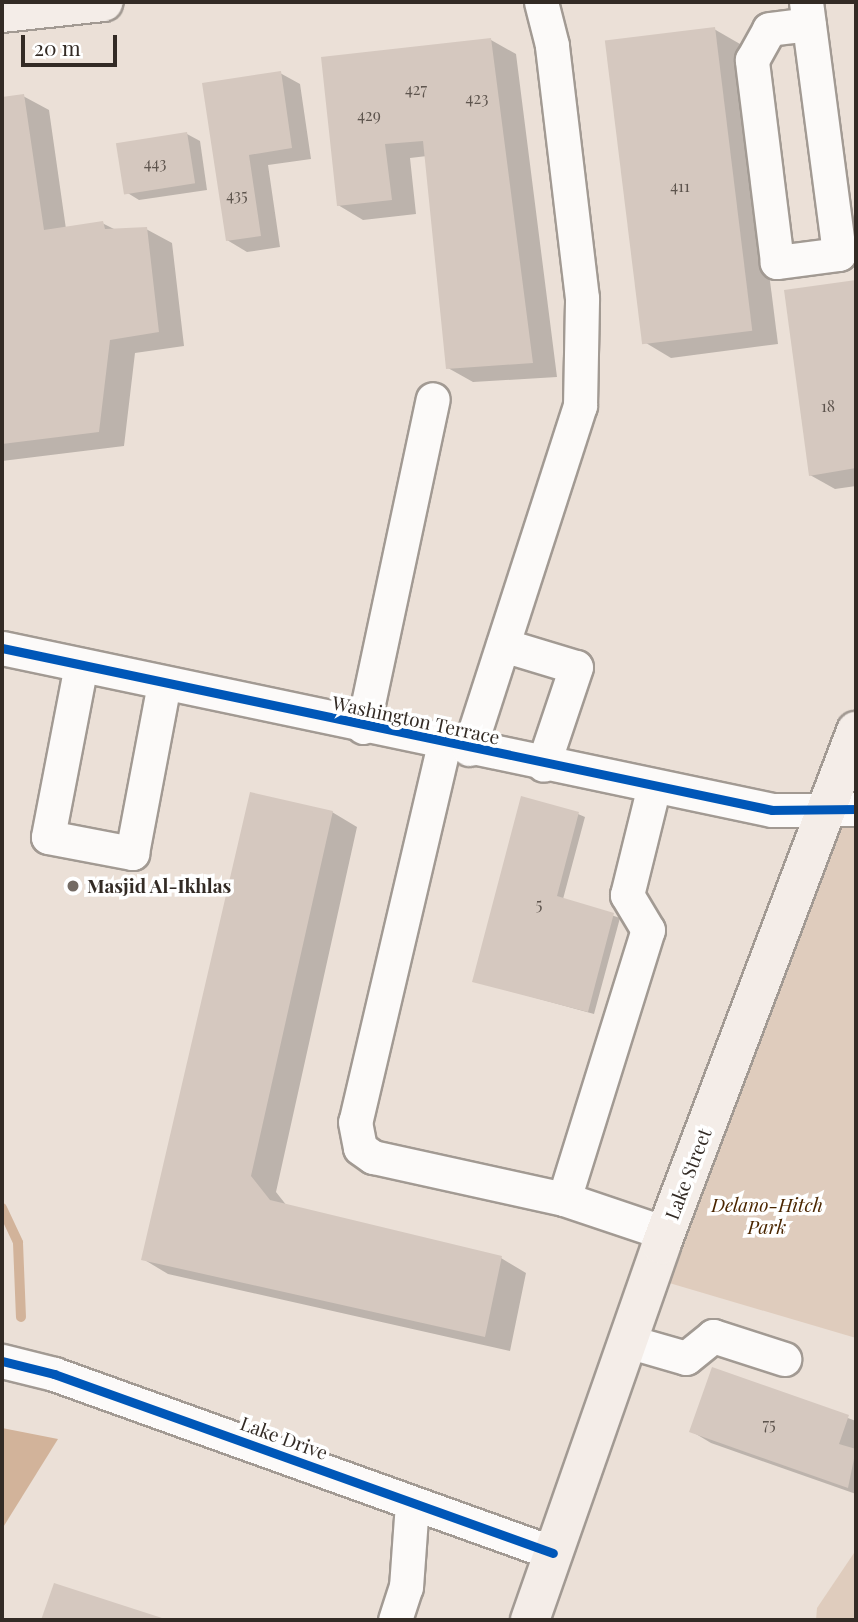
<!DOCTYPE html>
<html>
<head>
<meta charset="utf-8">
<style>
  body { margin:0 }
  #map { position:relative; width:858px; height:1622px; overflow:hidden; background:#ebe0d7; font-family:"Playfair Display",serif }
  div>[style] { position:absolute }
  .green>* { inset:0; background:#dfccbd }
  .water>* { inset:0; background:#d2b39a }
  .shadow>* { inset:0; background:#0003 }
  .stream>* { height:10px; margin:-5px; padding:0 5px; transform-origin:5px; border-radius:5px; background:#d2b39a }
  .building>* { inset:0; background:#d5c8bf; transform-origin:0 0 }
  .roads { filter:drop-shadow(2px 0 #a29a93) drop-shadow(-2px 0 #a29a93) drop-shadow(0 2px #a29a93) drop-shadow(0 -2px #a29a93) }
  .minor>* { height:33px; margin:-16.5px; padding:0 16.5px; transform-origin:16.5px; border-radius:16.5px; background:#fcfaf9 }
  .major>* { height:38px; margin:-19px; padding:0 19px; transform-origin:19px; border-radius:19px; background:#f4ede8 }
  .cycleway>* { height:9px; margin:-4.5px; padding:0 4.5px; transform-origin:4.5px; border-radius:4.5px; background:#0057b8 }
  .dots>* { width:19px; height:19px; translate:-50% -50%; box-sizing:border-box; border:4px solid #fff; border-radius:50% }
  span { translate:-50% -50%; white-space:nowrap; text-align:center; line-height:1.15; -webkit-text-stroke:7px #fff; paint-order:stroke }
  .number-label { font-size:16px; color:#5d544d }
  .number-label span { -webkit-text-stroke-width:0 }
  .street-label { font-size:19px; color:#332b25 }
  .poi-label { font-size:19px; color:#332b25; font-weight:700 }
  .left { translate:0 -50%; text-align:left }
  .park-label { font-size:19px; color:#4b2600; font-style:italic }
  .frame { position:absolute; inset:0; border:4px solid #332b25; pointer-events:none }
  .scale { position:absolute; left:21px; top:35px; width:96px; height:32px; box-sizing:border-box; border:4px solid #332b25; border-top:0; padding-left:9px; font-size:21px; line-height:24px; white-space:nowrap; color:#332b25; -webkit-text-stroke:5px #fff; paint-order:stroke }
</style>
</head>
<body>
<div id="map">
  <div class="green">
    <i style="clip-path:polygon(856px 808px,856px 1338px,649px 1277px,825px 812px)"></i>
    <i style="clip-path:polygon(856px 1550px,856px 1620px,816px 1620px,817px 1608px)"></i>
  </div>
  <div class="water">
    <i style="clip-path:polygon(2px 1428px,58px 1439px,2px 1529px)"></i>
  </div>
  <div class="shadow">
    <i style="clip-path:polygon(714px 29px,740px 44px,778px 344px,671px 358px,646px 343px)"></i>
    <i style="clip-path:polygon(491px 40px,516px 54px,557px 377px,473px 382px,448px 368px,427px 156px,410px 158px,416px 214px,363px 220px,338px 205px,323px 58px)"></i>
    <i style="clip-path:polygon(280px 73px,300px 84px,311px 159px,268px 165px,280px 247px,247px 252px,227px 240px,204px 84px)"></i>
    <i style="clip-path:polygon(23px 96px,49px 110px,66px 229px,102px 223px,116px 230px,146px 229px,172px 243px,184px 346px,135px 353px,124px 446px,2px 461px,2px 98px)"></i>
    <i style="clip-path:polygon(187px 134px,200px 141px,207px 190px,139px 200px,126px 192px)"></i>
    <i style="clip-path:polygon(856px 281px,856px 486px,835px 489px,810px 475px,786px 291px)"></i>
    <i style="clip-path:polygon(332px 812px,357px 827px,276px 1192px,287px 1206px,501px 1258px,526px 1273px,510px 1351px,168px 1274px,143px 1259px)"></i>
    <i style="clip-path:polygon(578px 814px,585px 817px,563px 899px,620px 918px,594px 1014px,474px 981px)"></i>
    <i style="clip-path:polygon(713px 1369px,856px 1421px,856px 1494px,711px 1443px,691px 1431px)"></i>
    <i style="clip-path:polygon(55px 1585px,162px 1620px,43px 1620px)"></i>
  </div>
  <div class="stream">
    <i style="left:2px;top:1208px;width:38px;rotate:65deg"></i>
    <i style="left:18px;top:1243px;width:74px;rotate:87.7deg"></i>
  </div>
  <div class="building">
    <i style="left:715px;top:27px;width:306px;height:111px;rotate:83deg"></i>
    <i style="clip-path:polygon(491px 38px,533px 363px,446px 369px,423px 141px,385px 144px,392px 200px,337px 206px,321px 57px)"></i>
    <i style="clip-path:polygon(281px 71px,292px 148px,249px 155px,261px 236px,226px 241px,202px 83px)"></i>
    <i style="clip-path:polygon(24px 94px,44px 230px,103px 221px,105px 229px,147px 227px,159px 332px,110px 340px,99px 432px,2px 444px,2px 97px)"></i>
    <i style="left:187px;top:132px;width:52px;height:72px;rotate:81deg"></i>
    <i style="clip-path:polygon(856px 280px,856px 468px,809px 476px,784px 290px)"></i>
    <i style="clip-path:polygon(250px 792px,333px 811px,251px 1176px,270px 1200px,502px 1256px,485px 1337px,141px 1260px)"></i>
    <i style="clip-path:polygon(521px 796px,579px 812px,557px 896px,614px 913px,588px 1012px,472px 982px)"></i>
    <i style="clip-path:polygon(712px 1367px,849px 1415px,839px 1444px,856px 1449px,848px 1488px,689px 1432px)"></i>
    <i style="clip-path:polygon(54px 1583px,162px 1618px,41px 1620px)"></i>
  </div>
  <div class="roads">
    <div class="minor">
      <i style="left:806px;top:2px;width:254px;rotate:82.5deg"></i>
      <i style="left:839px;top:254px;width:63px;rotate:172.6deg"></i>
      <i style="left:777px;top:262px;width:204px;rotate:-97.1deg"></i>
      <i style="left:752px;top:60px;width:35px;rotate:-61deg"></i>
      <i style="left:769px;top:29px;width:40px;rotate:-7.1deg"></i>
      <i style="left:503px;top:645px;width:76px;rotate:16.8deg"></i>
      <i style="left:576px;top:667px;width:103px;rotate:108.6deg"></i>
      <i style="left:2px;top:648px;width:787px;rotate:11.88deg"></i>
      <i style="left:772px;top:810px;width:84px;rotate:-0.7deg"></i>
      <i style="left:81px;top:665px;width:175px;rotate:100.9deg"></i>
      <i style="left:48px;top:837px;width:86px;rotate:10.8deg"></i>
      <i style="left:132px;top:853px;width:172px;rotate:-79.3deg"></i>
      <i style="left:363px;top:727px;width:335px;rotate:-78deg"></i>
      <i style="left:444px;top:744px;width:388px;rotate:103.2deg"></i>
      <i style="left:355px;top:1122px;width:26px;rotate:79deg"></i>
      <i style="left:360px;top:1148px;width:16px;rotate:35deg"></i>
      <i style="left:373px;top:1157px;width:196px;rotate:12.4deg"></i>
      <i style="left:564px;top:1199px;width:107px;rotate:18.6deg"></i>
      <i style="left:469px;top:749px;width:361px;rotate:-72.1deg"></i>
      <i style="left:580px;top:406px;width:108px;rotate:-88.9deg"></i>
      <i style="left:582px;top:298px;width:255px;rotate:-96.8deg"></i>
      <i style="left:552px;top:45px;width:44px;rotate:-104.3deg"></i>
      <i style="left:564px;top:1199px;width:282px;rotate:-72.7deg"></i>
      <i style="left:648px;top:930px;width:41px;rotate:-121deg"></i>
      <i style="left:627px;top:895px;width:112px;rotate:-76.1deg"></i>
      <i style="left:627px;top:1341px;width:61px;rotate:16.1deg"></i>
      <i style="left:686px;top:1358px;width:35px;rotate:-39deg"></i>
      <i style="left:713px;top:1336px;width:75px;rotate:17.9deg"></i>
      <i style="left:2px;top:1361px;width:54px;rotate:14deg"></i>
      <i style="left:54px;top:1374px;width:530px;rotate:19.73deg"></i>
      <i style="left:395px;top:1620px;width:35px;rotate:-72deg"></i>
      <i style="left:406px;top:1587px;width:84px;rotate:-85.9deg"></i>
    </div>
    <div class="major">
      <i style="left:2px;top:13px;width:102px;rotate:-6.2deg"></i>
      <i style="left:530px;top:1620px;width:397px;rotate:-70.7deg"></i>
      <i style="left:661px;top:1245px;width:550px;rotate:-69.22deg"></i>
    </div>
  </div>
  <div class="cycleway">
    <i style="left:2px;top:648px;width:787px;rotate:11.88deg"></i>
    <i style="left:772px;top:810px;width:84px;rotate:-0.7deg"></i>
    <i style="left:2px;top:1361px;width:54px;rotate:14deg"></i>
    <i style="left:54px;top:1374px;width:530px;rotate:19.73deg"></i>
  </div>
  <div class="dots">
    <i style="left:73px;top:886px;background:#736a63"></i>
  </div>
  <div class="number-label">
    <span style="left:416px;top:89px">427</span>
    <span style="left:477px;top:98px">423</span>
    <span style="left:369px;top:115px">429</span>
    <span style="left:155px;top:163px">443</span>
    <span style="left:680px;top:186px">411</span>
    <span style="left:237px;top:195px">435</span>
    <span style="left:828px;top:406px">18</span>
    <span style="left:539px;top:904px">5</span>
    <span style="left:769px;top:1424px">75</span>
  </div>
  <div class="street-label">
    <span style="left:416px;top:720px;rotate:12deg">Washington Terrace</span>
    <span style="left:688px;top:1174px;rotate:-69deg">Lake Street</span>
    <span style="left:284px;top:1438px;rotate:20deg">Lake Drive</span>
  </div>
  <div class="poi-label">
    <span class="left" style="left:87px;top:886px">Masjid Al-Ikhlas</span>
  </div>
  <div class="park-label">
    <span style="left:767px;top:1216px">Delano-Hitch<br>Park</span>
  </div>
  <div class="frame"></div>
  <div class="scale">20 m</div>
</div>
</body>
</html>
